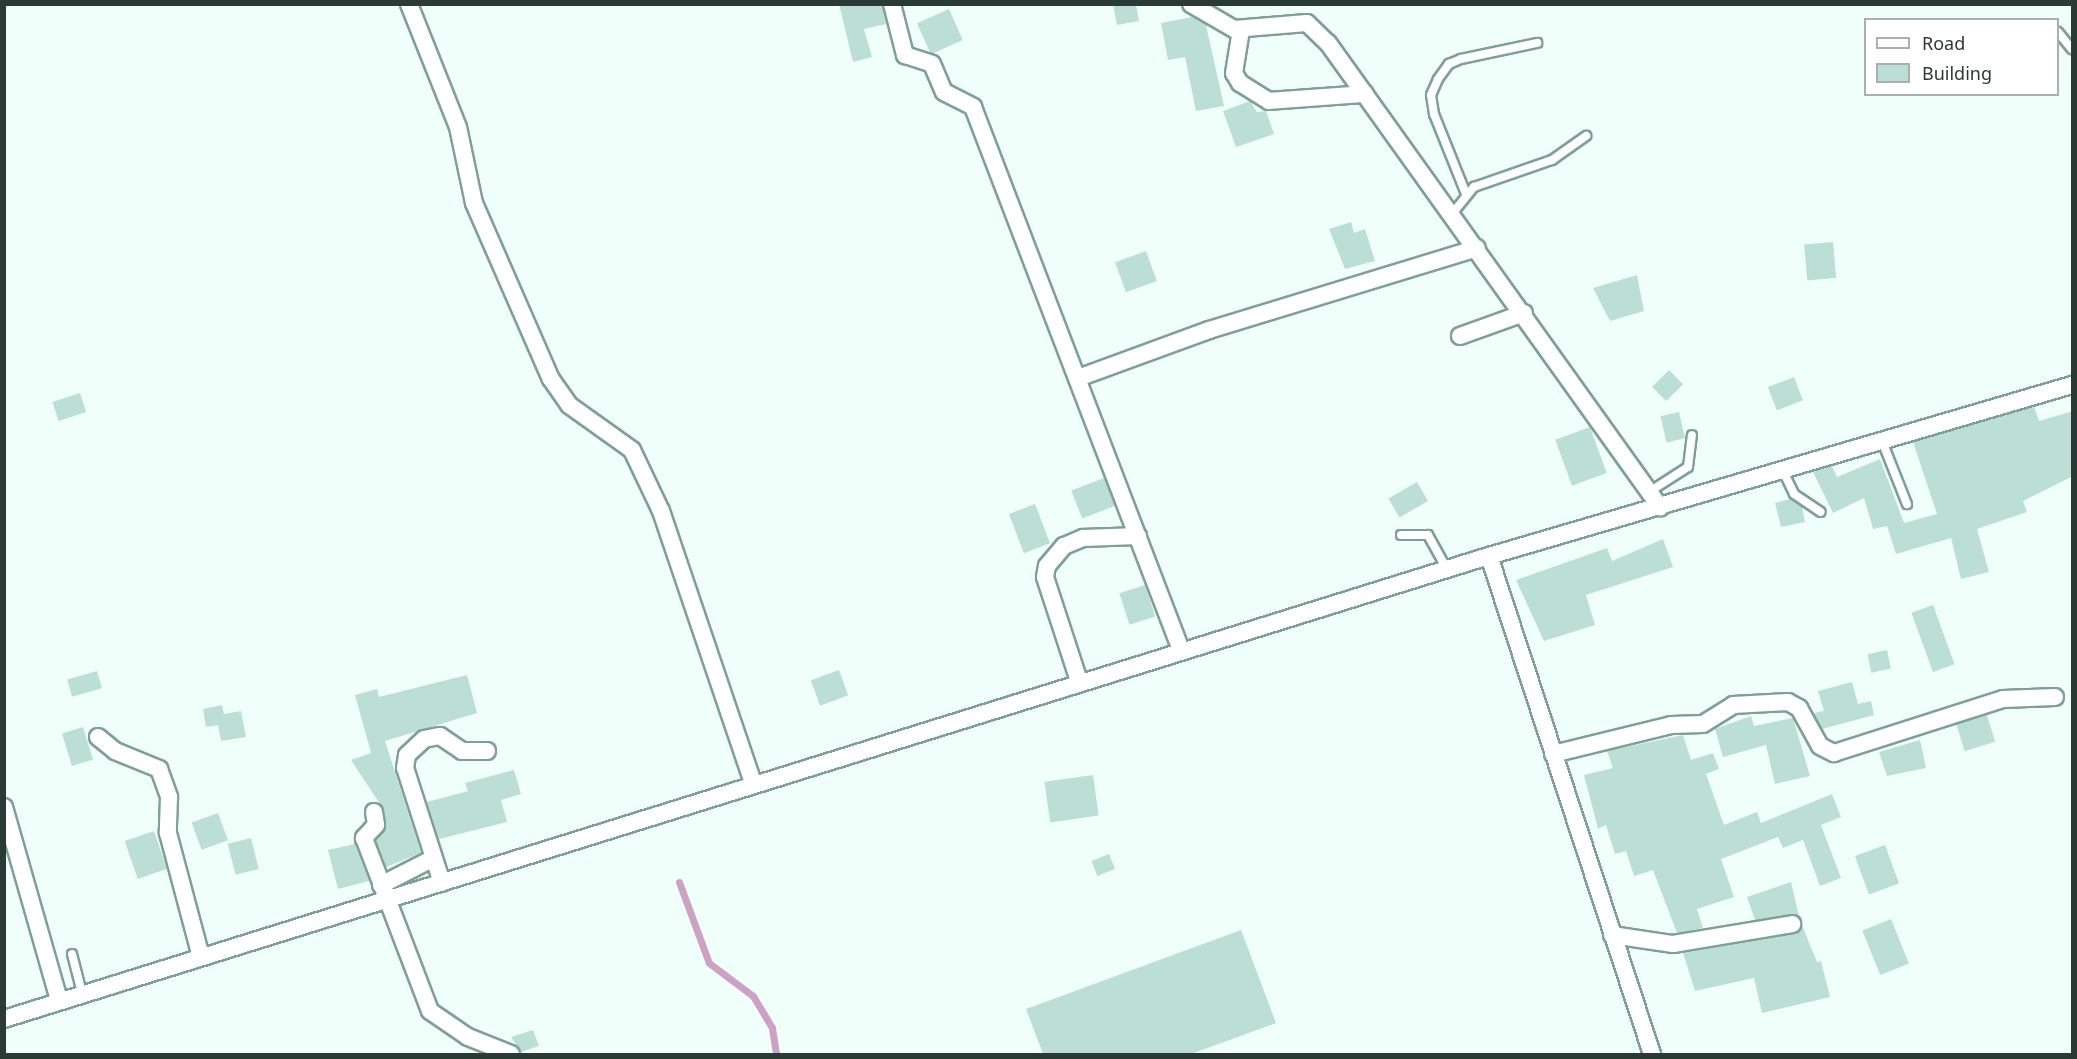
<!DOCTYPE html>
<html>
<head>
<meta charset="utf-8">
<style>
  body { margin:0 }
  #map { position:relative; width:2077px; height:1059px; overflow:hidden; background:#f0fffa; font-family:"Noto Sans",sans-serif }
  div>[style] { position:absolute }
  .stream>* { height:7px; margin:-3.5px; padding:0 3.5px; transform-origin:3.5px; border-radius:3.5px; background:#cda1c5 }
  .building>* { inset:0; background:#bbdfd4; transform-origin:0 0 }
  .roads { filter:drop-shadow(2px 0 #7ea096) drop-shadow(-2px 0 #7ea096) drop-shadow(0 2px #7ea096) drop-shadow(0 -2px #7ea096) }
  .service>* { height:8px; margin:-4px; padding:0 4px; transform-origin:4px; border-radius:4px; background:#fff }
  .minor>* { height:16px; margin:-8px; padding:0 8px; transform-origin:8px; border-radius:8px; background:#fff }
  span { translate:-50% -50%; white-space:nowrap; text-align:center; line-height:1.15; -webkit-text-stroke:4.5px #fff; paint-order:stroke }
  .frame { position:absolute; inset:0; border:6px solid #2c3a36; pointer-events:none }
  .legend { position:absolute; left:1864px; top:18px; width:195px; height:78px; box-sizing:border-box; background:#fff; border:2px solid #abb0af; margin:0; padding:8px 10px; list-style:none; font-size:18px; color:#2c3a36 }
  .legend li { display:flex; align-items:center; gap:12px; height:30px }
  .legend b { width:30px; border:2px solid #abb0af }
</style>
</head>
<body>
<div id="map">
  <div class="stream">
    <i style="left:679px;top:882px;width:86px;rotate:69.7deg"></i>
    <i style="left:709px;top:963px;width:55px;rotate:36.9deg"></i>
    <i style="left:753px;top:996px;width:37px;rotate:59deg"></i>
    <i style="left:772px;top:1028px;width:26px;rotate:81deg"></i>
  </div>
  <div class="building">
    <i style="clip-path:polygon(839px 4px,882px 4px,886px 24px,864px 29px,872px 57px,853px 62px)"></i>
    <i style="clip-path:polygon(1113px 4px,1136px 4px,1139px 21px,1117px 25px)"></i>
    <i style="left:949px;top:9px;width:34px;height:35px;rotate:66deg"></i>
    <i style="clip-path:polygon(1192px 17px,1206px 25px,1224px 106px,1196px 111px,1185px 57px,1168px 60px,1161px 23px)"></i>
    <i style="clip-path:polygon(1250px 101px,1257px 112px,1266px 111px,1274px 134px,1236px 147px,1223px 111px)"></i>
    <i style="clip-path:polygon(1351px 222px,1354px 233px,1365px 229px,1375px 261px,1345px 269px,1329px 229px)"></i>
    <i style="left:1833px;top:242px;width:36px;height:29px;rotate:85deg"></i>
    <i style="left:1146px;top:251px;width:32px;height:33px;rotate:70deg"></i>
    <i style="clip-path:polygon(1637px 275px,1644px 311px,1610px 321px,1593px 288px)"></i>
    <i style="left:1669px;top:370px;width:20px;height:24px;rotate:45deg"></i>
    <i style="left:1794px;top:377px;width:25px;height:28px;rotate:69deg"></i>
    <i style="left:80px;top:393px;width:20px;height:29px;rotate:72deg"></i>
    <i style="clip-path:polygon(2034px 407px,2039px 421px,2073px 411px,2073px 476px,2023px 501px,2027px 512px,1977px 529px,1989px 572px,1961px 579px,1951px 538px,1896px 554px,1887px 526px,1873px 529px,1864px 498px,1833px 513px,1813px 472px,1832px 466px,1837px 477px,1880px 459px,1904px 523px,1937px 514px,1913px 442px)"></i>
    <i style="left:1679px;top:412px;width:27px;height:19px;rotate:77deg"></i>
    <i style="left:1590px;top:427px;width:49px;height:37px;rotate:70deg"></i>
    <i style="left:1104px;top:478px;width:30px;height:35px;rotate:69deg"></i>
    <i style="left:1417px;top:482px;width:22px;height:33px;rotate:60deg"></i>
    <i style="clip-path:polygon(1790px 499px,1802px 507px,1805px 522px,1781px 527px,1775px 503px)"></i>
    <i style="left:1035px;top:504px;width:42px;height:28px;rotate:69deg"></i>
    <i style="clip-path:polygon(1663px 539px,1673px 567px,1586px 595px,1595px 625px,1544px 641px,1516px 580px,1607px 548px,1612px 561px)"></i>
    <i style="left:1145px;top:585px;width:33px;height:27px;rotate:72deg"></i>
    <i style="left:1933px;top:605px;width:63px;height:23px;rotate:70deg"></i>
    <i style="left:1887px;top:650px;width:19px;height:20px;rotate:78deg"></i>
    <i style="left:839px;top:670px;width:27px;height:30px;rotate:70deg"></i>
    <i style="left:97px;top:671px;width:18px;height:31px;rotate:74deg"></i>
    <i style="clip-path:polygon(467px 675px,477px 713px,385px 741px,421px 853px,386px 867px,376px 840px,386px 828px,384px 810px,351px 760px,371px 753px,355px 695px,377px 689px,379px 697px)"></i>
    <i style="clip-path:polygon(1852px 682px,1858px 704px,1871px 701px,1874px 715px,1822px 729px,1814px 713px,1824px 711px,1818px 691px)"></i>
    <i style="clip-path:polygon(222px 705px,224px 714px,241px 711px,246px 737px,221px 741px,218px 725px,206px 727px,203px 709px)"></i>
    <i style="left:1987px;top:715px;width:28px;height:32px;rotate:73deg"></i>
    <i style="clip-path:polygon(1751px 716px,1754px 726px,1793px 718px,1810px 776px,1775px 784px,1766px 745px,1723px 757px,1715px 729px)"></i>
    <i style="left:83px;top:727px;width:34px;height:22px;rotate:73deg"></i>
    <i style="clip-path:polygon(1683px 735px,1691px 760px,1713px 753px,1719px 769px,1706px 774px,1724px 825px,1757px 812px,1761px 823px,1832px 794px,1841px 817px,1821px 825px,1841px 878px,1820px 886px,1803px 840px,1783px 848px,1778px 837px,1721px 859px,1734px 897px,1697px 909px,1703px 928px,1677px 933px,1653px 870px,1634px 876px,1626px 851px,1615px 854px,1606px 825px,1598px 829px,1584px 775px,1613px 768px,1607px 751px)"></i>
    <i style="clip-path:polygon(1920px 740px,1926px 768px,1887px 776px,1879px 752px)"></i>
    <i style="clip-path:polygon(514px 770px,521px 794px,501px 800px,507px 822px,439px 839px,427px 802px,468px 791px,465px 783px)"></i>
    <i style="left:1093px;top:775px;width:41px;height:49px;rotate:82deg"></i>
    <i style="left:218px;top:813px;width:29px;height:28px;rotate:70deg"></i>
    <i style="left:154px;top:831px;width:40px;height:31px;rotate:71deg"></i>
    <i style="left:251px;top:838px;width:32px;height:24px;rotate:76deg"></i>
    <i style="clip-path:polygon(355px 844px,369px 881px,338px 889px,328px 850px)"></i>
    <i style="left:1885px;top:845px;width:41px;height:32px;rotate:70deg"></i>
    <i style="left:1109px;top:854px;width:16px;height:19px;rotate:68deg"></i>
    <i style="clip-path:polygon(1791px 882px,1799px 916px,1755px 920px,1747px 897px)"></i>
    <i style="left:1891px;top:919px;width:48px;height:31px;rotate:68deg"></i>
    <i style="clip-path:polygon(1802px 925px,1817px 962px,1821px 961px,1830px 997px,1762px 1013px,1754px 978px,1695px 991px,1683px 953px,1794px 934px)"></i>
    <i style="clip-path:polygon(1241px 930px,1276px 1023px,1191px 1054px,1043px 1054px,1026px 1009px)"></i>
    <i style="clip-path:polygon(533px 1030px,539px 1046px,521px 1052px,511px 1037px)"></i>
  </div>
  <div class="roads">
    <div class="service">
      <i style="left:2058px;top:32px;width:22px;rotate:51deg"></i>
      <i style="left:1466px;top:194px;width:86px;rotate:-111.8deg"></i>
      <i style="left:1434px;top:114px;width:19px;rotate:-99deg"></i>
      <i style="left:1431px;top:95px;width:17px;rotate:-66deg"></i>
      <i style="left:1438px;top:79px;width:19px;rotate:-54deg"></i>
      <i style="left:1449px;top:64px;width:13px;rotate:-23deg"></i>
      <i style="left:1461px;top:59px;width:78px;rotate:-11.9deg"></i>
      <i style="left:1452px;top:214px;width:35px;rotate:-51deg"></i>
      <i style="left:1474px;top:187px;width:83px;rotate:-19.1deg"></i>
      <i style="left:1552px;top:160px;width:42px;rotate:-35.2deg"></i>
      <i style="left:1882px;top:441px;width:68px;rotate:68.4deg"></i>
      <i style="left:1783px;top:471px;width:25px;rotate:64deg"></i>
      <i style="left:1794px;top:494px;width:32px;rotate:34deg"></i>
      <i style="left:1649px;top:492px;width:46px;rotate:-32.7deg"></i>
      <i style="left:1688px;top:467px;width:32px;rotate:-83deg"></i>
      <i style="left:1401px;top:535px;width:27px"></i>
      <i style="left:1428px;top:535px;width:39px;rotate:61deg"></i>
      <i style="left:72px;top:954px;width:40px;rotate:75.6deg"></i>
    </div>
    <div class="minor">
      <i style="left:409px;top:4px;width:132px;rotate:68.3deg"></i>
      <i style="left:458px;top:127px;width:78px;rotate:78.1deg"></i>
      <i style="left:474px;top:203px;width:192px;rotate:66.4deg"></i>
      <i style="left:551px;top:379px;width:32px;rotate:55deg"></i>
      <i style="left:569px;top:405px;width:77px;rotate:35.5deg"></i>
      <i style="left:632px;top:450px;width:68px;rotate:64.6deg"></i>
      <i style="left:661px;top:511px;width:287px;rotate:71.3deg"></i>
      <i style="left:892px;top:4px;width:53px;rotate:75.7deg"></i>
      <i style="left:905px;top:55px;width:28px;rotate:18deg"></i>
      <i style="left:932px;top:64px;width:30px;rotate:67deg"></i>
      <i style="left:944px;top:92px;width:33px;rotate:27deg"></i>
      <i style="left:973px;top:107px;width:581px;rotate:69.04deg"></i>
      <i style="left:1191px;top:4px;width:50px;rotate:30.2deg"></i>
      <i style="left:1234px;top:29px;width:73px;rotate:-4.7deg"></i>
      <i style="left:1307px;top:23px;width:29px;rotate:44deg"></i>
      <i style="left:1328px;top:43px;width:571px;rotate:54.42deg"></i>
      <i style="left:1241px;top:30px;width:44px;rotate:99.2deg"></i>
      <i style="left:1234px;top:73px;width:12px;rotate:59deg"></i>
      <i style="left:1240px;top:83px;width:34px;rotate:32deg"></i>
      <i style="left:1269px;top:101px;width:96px;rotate:-4.2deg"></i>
      <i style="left:1460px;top:336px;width:68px;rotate:-19.8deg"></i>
      <i style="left:1078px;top:378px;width:140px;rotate:-20.1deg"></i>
      <i style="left:1209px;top:330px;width:280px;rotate:-17deg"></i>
      <i style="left:1079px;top:681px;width:109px;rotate:-108.1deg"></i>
      <i style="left:1045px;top:577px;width:11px;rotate:-80deg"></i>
      <i style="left:1047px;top:566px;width:26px;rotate:-50deg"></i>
      <i style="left:1064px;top:546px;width:21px;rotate:-23deg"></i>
      <i style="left:1083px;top:538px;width:55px;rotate:-2.1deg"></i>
      <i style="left:98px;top:737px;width:22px;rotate:39deg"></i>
      <i style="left:115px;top:751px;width:48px;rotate:22.2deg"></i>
      <i style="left:159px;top:769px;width:30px;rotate:70deg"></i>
      <i style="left:169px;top:797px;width:36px;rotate:92deg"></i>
      <i style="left:168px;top:833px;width:128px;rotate:75.1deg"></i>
      <i style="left:1553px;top:754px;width:122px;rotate:-13.8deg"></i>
      <i style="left:1671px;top:725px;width:32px;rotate:-2deg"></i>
      <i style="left:1703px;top:724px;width:36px;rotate:-32deg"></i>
      <i style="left:1733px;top:705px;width:55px;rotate:-3.1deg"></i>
      <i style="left:1788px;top:702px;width:13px;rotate:29deg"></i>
      <i style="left:1799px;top:708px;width:43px;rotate:61.1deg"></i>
      <i style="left:1820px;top:746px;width:16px;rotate:27deg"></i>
      <i style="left:1834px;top:753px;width:177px;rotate:-17.7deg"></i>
      <i style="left:2003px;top:699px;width:52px;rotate:-2.2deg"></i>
      <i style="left:4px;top:807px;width:201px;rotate:74.1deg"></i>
      <i style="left:374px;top:812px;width:13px;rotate:81deg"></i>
      <i style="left:376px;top:825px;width:18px;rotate:133deg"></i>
      <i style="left:364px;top:838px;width:185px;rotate:69.1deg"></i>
      <i style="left:430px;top:1011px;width:46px;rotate:34.4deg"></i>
      <i style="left:468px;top:1037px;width:46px;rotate:21.6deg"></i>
      <i style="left:442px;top:883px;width:121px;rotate:-107.8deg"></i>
      <i style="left:405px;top:768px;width:13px;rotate:-81deg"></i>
      <i style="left:407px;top:755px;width:23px;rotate:-43deg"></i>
      <i style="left:424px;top:739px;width:16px;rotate:-11deg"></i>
      <i style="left:440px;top:736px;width:27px;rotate:34deg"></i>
      <i style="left:462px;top:751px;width:25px"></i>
      <i style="left:381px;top:885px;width:59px;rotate:-27deg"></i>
      <i style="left:1612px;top:935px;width:62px;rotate:8.4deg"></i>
      <i style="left:1673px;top:944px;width:121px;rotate:-9.5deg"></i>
      <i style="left:4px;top:1019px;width:1556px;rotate:-17.32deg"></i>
      <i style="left:1652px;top:1054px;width:524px;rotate:-108.12deg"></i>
      <i style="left:1489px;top:556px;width:608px;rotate:-16.35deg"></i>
    </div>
  </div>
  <div class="frame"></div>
  <ul class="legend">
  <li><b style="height:8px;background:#fff"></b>Road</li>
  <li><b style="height:16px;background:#bbdfd4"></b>Building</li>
  </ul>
</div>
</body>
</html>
